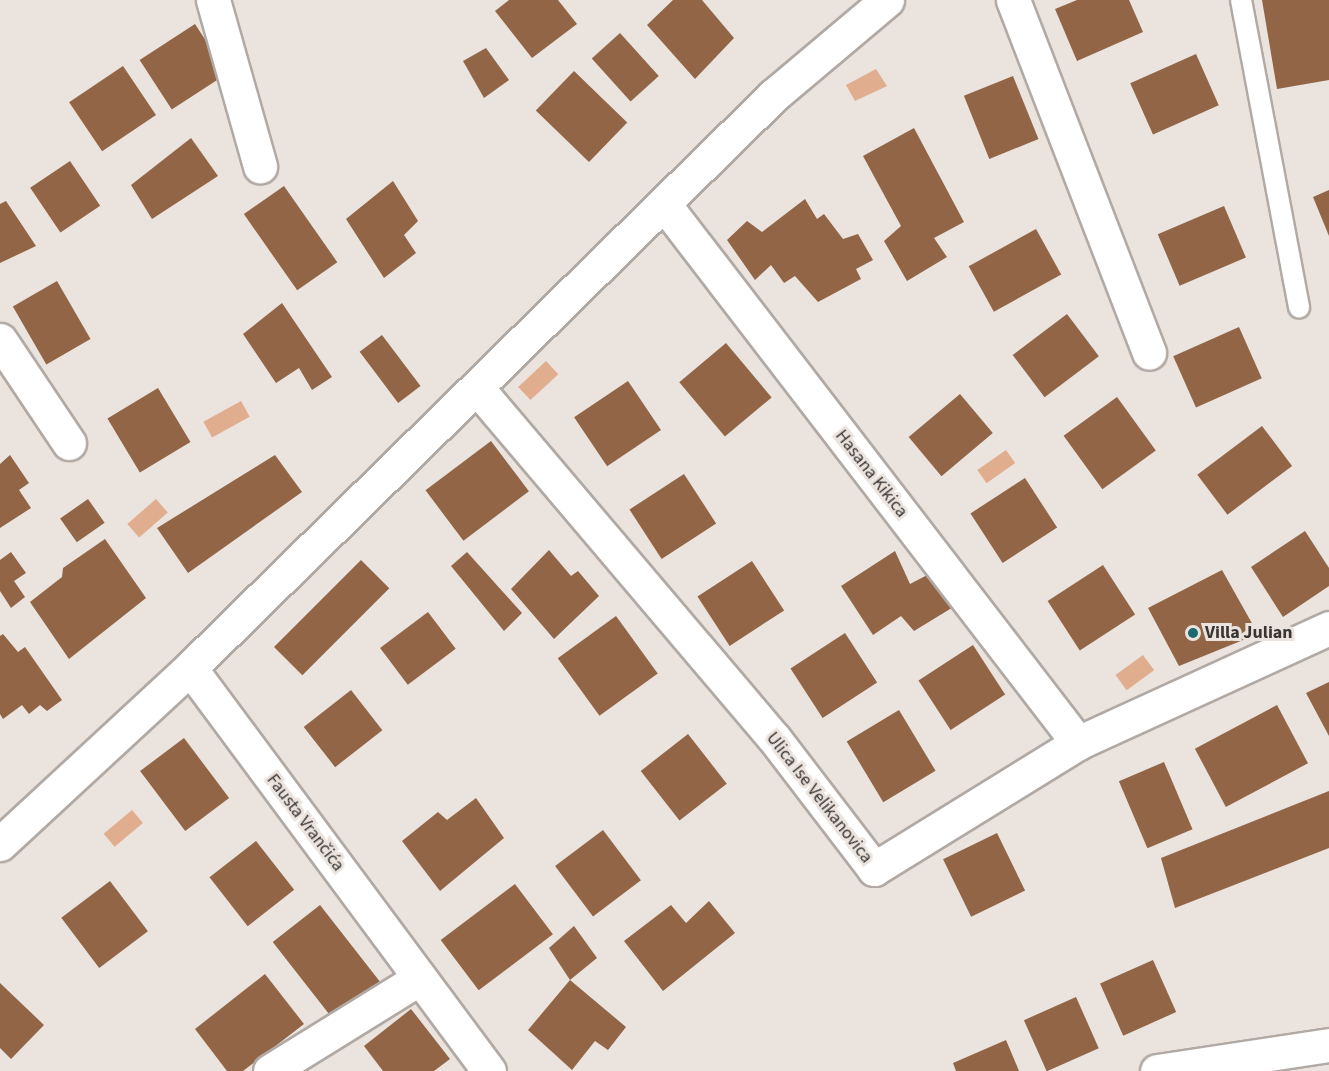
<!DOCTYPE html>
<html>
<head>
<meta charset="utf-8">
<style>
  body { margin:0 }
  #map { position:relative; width:1329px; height:1071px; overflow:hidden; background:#ebe3de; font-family:"Source Sans 3",sans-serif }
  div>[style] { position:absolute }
  .water>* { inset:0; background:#e0ae8e; transform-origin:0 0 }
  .building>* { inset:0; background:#916546; transform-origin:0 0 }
  .roads { filter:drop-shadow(2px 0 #b1a9a4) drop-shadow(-2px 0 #b1a9a4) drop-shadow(0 2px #b1a9a4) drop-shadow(0 -2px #b1a9a4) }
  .service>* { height:20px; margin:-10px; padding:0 10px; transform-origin:10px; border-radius:10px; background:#fff }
  .minor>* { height:33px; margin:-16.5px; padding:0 16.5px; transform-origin:16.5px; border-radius:16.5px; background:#fff }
  .dots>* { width:16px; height:16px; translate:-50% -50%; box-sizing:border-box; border:3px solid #ebe3de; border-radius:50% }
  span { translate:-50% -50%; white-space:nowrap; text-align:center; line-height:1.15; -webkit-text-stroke:6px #ebe3de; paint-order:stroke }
  .street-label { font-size:18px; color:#393533 }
  .poi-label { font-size:18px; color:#393533; font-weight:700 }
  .left { translate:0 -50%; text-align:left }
</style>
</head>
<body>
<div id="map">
  <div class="water">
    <i style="clip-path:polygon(876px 69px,887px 86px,855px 101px,846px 85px)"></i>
    <i style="left:546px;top:361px;width:18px;height:38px;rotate:47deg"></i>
    <i style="left:241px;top:401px;width:18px;height:43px;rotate:61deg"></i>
    <i style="left:1006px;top:450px;width:16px;height:35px;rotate:55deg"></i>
    <i style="left:156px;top:499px;width:18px;height:38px;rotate:49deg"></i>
    <i style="left:1143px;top:655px;width:19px;height:34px;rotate:54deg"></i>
    <i style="left:132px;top:810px;width:17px;height:37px;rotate:50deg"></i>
  </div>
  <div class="building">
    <i style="clip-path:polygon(509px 0,558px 0,577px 24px,532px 58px,495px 11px)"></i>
    <i style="clip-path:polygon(673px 0,702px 0,734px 38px,695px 79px,647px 25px)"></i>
    <i style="clip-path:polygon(1077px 0,1129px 0,1143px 32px,1077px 61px,1055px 9px)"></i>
    <i style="clip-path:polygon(1262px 0,1329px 0,1329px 80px,1277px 89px)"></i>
    <i style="left:195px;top:24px;width:59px;height:66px;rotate:57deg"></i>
    <i style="left:620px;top:33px;width:58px;height:38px;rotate:48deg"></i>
    <i style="clip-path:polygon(486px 48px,509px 80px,484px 98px,463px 61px)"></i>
    <i style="left:1196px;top:54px;width:56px;height:72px;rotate:66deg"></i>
    <i style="left:123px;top:66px;width:59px;height:65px;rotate:56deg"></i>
    <i style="left:574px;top:71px;width:74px;height:55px;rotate:44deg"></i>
    <i style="left:1013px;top:76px;width:68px;height:53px;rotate:68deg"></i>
    <i style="clip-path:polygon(914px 128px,964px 222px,934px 238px,947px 257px,907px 281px,884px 241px,901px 226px,863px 156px)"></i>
    <i style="clip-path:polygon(191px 138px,218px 176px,152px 219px,131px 185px)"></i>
    <i style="left:70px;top:161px;width:54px;height:48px;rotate:56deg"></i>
    <i style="clip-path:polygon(393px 181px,418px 221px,404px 235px,416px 253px,384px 278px,346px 219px)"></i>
    <i style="left:284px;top:186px;width:93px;height:49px;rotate:55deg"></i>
    <i style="clip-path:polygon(1329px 190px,1329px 236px,1313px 197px)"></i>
    <i style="clip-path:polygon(805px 199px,817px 219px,824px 214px,843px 239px,858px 234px,873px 260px,856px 269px,861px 279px,818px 302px,795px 276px,784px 283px,771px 265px,755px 280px,727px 240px,747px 221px,762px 232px)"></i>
    <i style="clip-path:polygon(6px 201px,36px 246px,0 263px,0 204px)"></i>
    <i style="left:1224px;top:206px;width:56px;height:72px;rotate:67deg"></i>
    <i style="left:1036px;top:229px;width:52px;height:77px;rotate:61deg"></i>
    <i style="left:57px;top:281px;width:67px;height:51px;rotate:60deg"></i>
    <i style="clip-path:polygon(282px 303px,332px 377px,312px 390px,299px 368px,276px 383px,243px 334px)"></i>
    <i style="left:1067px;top:314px;width:53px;height:68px;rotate:53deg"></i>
    <i style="left:1239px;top:327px;width:56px;height:72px;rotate:66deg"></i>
    <i style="left:382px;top:335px;width:64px;height:28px;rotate:53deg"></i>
    <i style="left:726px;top:343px;width:71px;height:61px;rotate:50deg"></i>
    <i style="left:628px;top:381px;width:59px;height:65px;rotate:56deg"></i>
    <i style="left:158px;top:388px;width:63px;height:59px;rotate:59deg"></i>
    <i style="left:960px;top:394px;width:51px;height:67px;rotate:50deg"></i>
    <i style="left:1117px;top:397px;width:66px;height:66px;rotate:54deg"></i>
    <i style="left:1262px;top:426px;width:50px;height:81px;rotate:53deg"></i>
    <i style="left:491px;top:441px;width:63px;height:82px;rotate:53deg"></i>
    <i style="clip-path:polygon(10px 455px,29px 483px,19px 490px,31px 508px,0 528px,0 464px)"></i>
    <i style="clip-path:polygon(275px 455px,302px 492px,188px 573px,157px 528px)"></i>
    <i style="left:684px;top:474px;width:59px;height:65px;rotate:57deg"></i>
    <i style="left:1025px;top:478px;width:59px;height:65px;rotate:57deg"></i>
    <i style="left:88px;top:499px;width:29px;height:34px;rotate:55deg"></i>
    <i style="clip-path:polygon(1305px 531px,1329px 568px,1329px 586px,1283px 617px,1251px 567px)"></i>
    <i style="clip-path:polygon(105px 539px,146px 598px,69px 659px,30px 602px,62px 577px,63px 568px)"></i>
    <i style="clip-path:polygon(549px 550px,571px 576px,578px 571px,599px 596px,554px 639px,511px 589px)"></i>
    <i style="clip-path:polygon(895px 551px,910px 584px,935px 571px,955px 606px,914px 631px,901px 616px,873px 635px,841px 586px)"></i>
    <i style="clip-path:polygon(11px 552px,26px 573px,14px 581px,25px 597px,11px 608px,0 591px,0 560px)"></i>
    <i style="clip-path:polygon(467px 552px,522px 613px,504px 631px,451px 566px)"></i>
    <i style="left:361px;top:560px;width:40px;height:123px;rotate:45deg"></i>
    <i style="left:752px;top:561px;width:59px;height:65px;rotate:57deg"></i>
    <i style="left:1103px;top:565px;width:59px;height:66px;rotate:57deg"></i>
    <i style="clip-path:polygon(1222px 570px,1258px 634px,1179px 666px,1148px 608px)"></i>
    <i style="left:428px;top:612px;width:46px;height:60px;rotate:53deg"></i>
    <i style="left:616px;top:616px;width:71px;height:72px;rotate:54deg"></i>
    <i style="left:845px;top:633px;width:59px;height:65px;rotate:57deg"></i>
    <i style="clip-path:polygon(3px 634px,18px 652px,25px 647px,62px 700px,47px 711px,40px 705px,29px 714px,22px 705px,3px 719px,0 714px,0 636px)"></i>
    <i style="left:973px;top:645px;width:59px;height:65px;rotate:57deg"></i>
    <i style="clip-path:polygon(1329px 682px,1329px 736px,1306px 693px)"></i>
    <i style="left:351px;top:690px;width:51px;height:60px;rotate:52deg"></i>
    <i style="left:1277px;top:705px;width:66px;height:93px;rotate:62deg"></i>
    <i style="left:899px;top:710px;width:71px;height:61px;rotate:59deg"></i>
    <i style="left:688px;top:734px;width:63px;height:60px;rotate:52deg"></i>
    <i style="left:184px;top:738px;width:75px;height:55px;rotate:53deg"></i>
    <i style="left:1164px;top:762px;width:73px;height:49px;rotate:67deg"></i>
    <i style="clip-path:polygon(1329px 791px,1329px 848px,1175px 908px,1161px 858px)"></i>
    <i style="clip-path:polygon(476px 798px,504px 838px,440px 891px,402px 841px,438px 812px,447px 820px)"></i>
    <i style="left:603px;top:830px;width:63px;height:60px;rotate:53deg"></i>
    <i style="left:997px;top:833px;width:64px;height:60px;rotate:64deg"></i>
    <i style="left:256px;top:841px;width:62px;height:59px;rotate:52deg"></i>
    <i style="left:110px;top:881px;width:63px;height:61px;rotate:53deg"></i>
    <i style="left:515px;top:884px;width:63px;height:93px;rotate:53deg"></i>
    <i style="clip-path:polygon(709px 901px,735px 933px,663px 991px,624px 941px,671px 905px,686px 923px)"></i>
    <i style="left:320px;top:905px;width:99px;height:60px;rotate:52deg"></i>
    <i style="clip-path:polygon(574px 926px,597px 958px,570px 980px,549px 948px)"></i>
    <i style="left:1153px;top:960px;width:57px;height:58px;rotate:66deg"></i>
    <i style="clip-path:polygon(265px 974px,304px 1024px,243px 1071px,227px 1071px,195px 1029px)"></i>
    <i style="clip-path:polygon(570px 980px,626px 1027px,608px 1050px,595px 1041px,572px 1070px,528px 1030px)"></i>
    <i style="clip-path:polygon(0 983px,44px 1025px,11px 1059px,0 1048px)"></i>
    <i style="left:1076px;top:997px;width:56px;height:57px;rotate:66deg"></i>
    <i style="clip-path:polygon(411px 1009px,450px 1059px,434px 1071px,383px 1071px,364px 1046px)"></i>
    <i style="clip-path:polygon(1006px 1040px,1019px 1071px,956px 1071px,953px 1063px)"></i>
  </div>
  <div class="roads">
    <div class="service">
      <i style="left:1241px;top:0;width:313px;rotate:79.3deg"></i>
    </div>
    <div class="minor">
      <i style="left:213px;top:0;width:173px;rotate:74.2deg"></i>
      <i style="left:1013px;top:0;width:378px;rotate:68.9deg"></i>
      <i style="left:664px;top:204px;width:680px;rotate:52.47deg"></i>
      <i style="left:0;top:340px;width:124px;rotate:56.2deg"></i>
      <i style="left:477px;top:388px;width:459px;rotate:49.7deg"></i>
      <i style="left:774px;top:738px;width:165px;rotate:52.6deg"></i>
      <i style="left:874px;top:869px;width:240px;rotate:-31.7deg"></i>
      <i style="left:1078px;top:743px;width:276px;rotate:-24.6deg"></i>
      <i style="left:190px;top:668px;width:502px;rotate:53.43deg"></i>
      <i style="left:0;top:844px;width:259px;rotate:-42.8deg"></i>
      <i style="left:190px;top:668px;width:817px;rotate:-44.45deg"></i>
      <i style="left:773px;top:96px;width:149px;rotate:-40.1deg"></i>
      <i style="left:270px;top:1071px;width:176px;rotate:-31.8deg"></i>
      <i style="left:1157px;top:1071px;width:174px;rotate:-8.6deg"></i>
    </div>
  </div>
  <div class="dots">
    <i style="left:1193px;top:633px;background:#1d6970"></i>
  </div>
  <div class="street-label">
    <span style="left:871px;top:474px;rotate:52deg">Hasana Kikica</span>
    <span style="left:819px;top:798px;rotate:52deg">Ulica Ise Velikanovica</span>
    <span style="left:305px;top:823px;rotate:53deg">Fausta Vrančića</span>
  </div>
  <div class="poi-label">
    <span class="left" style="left:1205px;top:633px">Villa Julian</span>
  </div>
</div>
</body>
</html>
